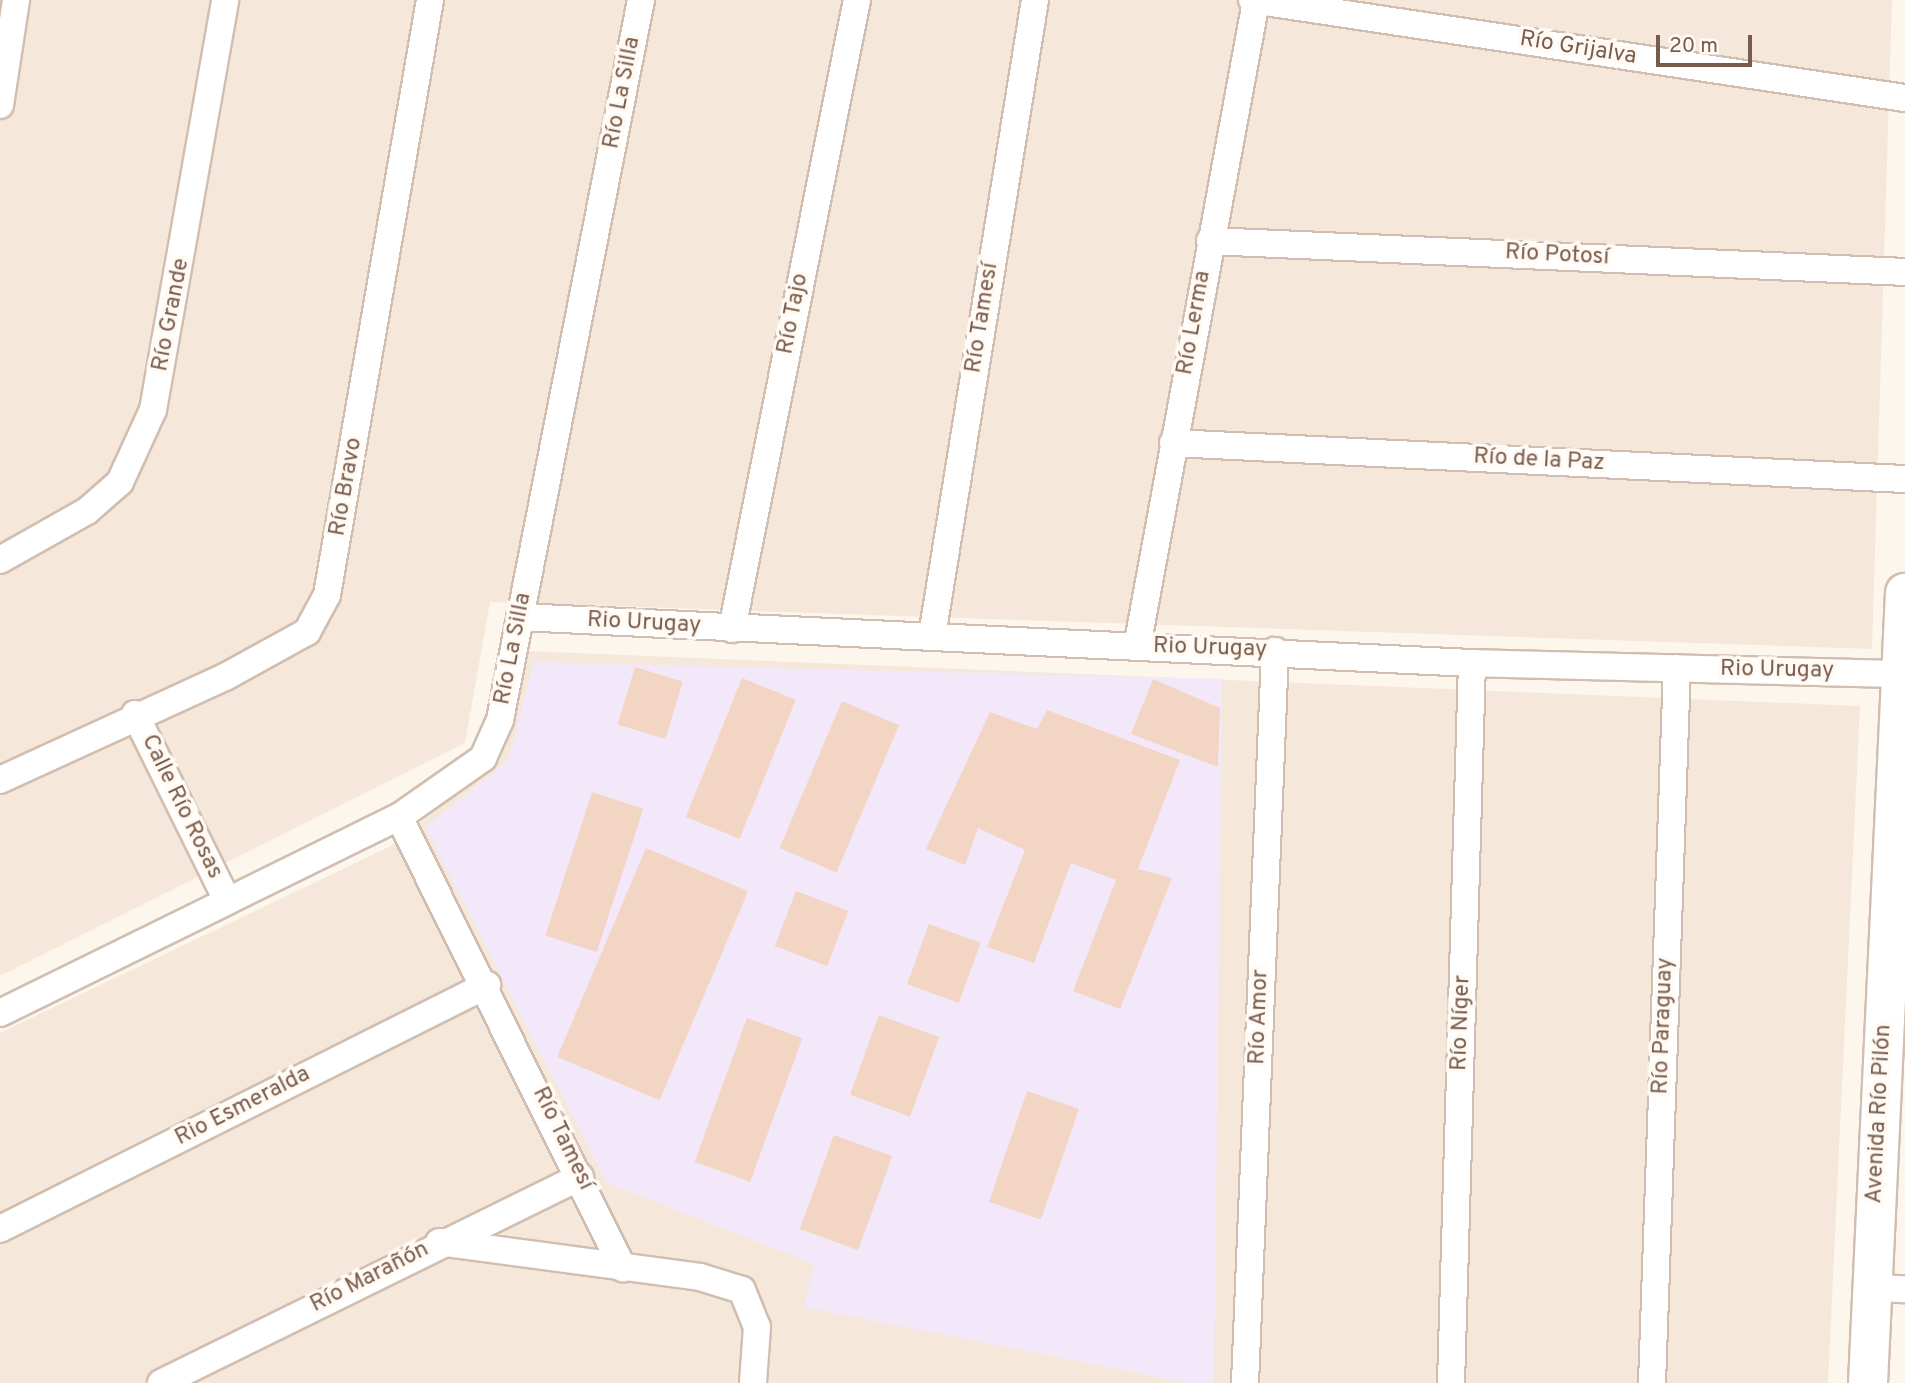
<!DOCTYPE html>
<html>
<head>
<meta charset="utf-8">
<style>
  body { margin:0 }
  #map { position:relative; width:1905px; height:1383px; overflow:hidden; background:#fdf6ec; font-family:Overpass,sans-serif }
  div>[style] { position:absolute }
  .residential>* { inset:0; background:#f5e8da }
  .education>* { inset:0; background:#f3e8fa }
  .building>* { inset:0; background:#f3d5c3; transform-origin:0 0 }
  .roads { filter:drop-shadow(2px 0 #d1beb0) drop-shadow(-2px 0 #d1beb0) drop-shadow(0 2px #d1beb0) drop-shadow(0 -2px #d1beb0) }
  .minor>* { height:26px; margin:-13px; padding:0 13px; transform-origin:13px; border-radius:13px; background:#fff }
  .secondary>* { height:38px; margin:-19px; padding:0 19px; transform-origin:19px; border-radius:19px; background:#fff }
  span { translate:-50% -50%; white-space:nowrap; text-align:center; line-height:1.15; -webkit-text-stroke:7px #fffaf3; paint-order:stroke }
  .street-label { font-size:23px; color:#7a5c4d }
  .scale { position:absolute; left:1656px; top:35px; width:96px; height:32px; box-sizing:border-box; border:4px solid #7a5c4d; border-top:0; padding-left:9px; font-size:21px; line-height:24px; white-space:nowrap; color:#7a5c4d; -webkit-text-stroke:5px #fffaf3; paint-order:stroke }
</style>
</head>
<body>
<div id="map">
  <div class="residential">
    <i style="clip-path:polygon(0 0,1892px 0,1872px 649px,490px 602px,465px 743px,0 976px)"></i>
    <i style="clip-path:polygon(526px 651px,1860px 706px,1828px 1383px,0 1383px,0 1033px,391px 846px,500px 760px)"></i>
  </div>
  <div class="education">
    <i style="clip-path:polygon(534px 662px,1222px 679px,1214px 1383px,1187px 1383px,804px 1307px,814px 1264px,607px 1183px,425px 827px,508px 761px)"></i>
  </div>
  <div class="building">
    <i style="left:635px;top:667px;width:50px;height:60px;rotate:17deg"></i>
    <i style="left:742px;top:678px;width:58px;height:150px;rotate:22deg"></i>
    <i style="clip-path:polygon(1153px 679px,1220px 708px,1218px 767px,1131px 734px)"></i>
    <i style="left:842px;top:701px;width:62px;height:160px;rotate:23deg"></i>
    <i style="clip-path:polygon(1047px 710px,1180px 760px,1138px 869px,1172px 878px,1120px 1009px,1073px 991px,1116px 880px,1071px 863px,1034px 963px,987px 947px,1025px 850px,978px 828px,965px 865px,926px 849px,990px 712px,1037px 729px)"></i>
    <i style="left:592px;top:792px;width:54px;height:151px;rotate:18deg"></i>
    <i style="left:646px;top:848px;width:111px;height:227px;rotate:23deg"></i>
    <i style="left:796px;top:891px;width:56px;height:59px;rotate:21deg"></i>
    <i style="left:929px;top:924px;width:55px;height:64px;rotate:20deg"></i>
    <i style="left:879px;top:1015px;width:64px;height:85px;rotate:20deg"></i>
    <i style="left:747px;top:1018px;width:59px;height:153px;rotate:20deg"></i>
    <i style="left:1027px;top:1091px;width:55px;height:117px;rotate:19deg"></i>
    <i style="left:834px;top:1135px;width:62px;height:100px;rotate:20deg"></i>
  </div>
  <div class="roads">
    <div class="minor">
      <i style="left:1252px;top:0;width:660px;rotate:8.54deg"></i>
      <i style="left:0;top:105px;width:106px;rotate:-81.3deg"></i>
      <i style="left:1210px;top:241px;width:696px;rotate:2.55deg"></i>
      <i style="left:1173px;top:443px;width:733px;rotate:2.82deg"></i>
      <i style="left:0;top:560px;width:100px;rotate:-29.4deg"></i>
      <i style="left:87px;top:511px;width:44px;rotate:-41.3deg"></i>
      <i style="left:120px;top:482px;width:79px;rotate:-65.4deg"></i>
      <i style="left:153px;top:410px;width:416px;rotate:-80deg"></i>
      <i style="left:520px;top:617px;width:953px;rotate:2.77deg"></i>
      <i style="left:1472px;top:663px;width:429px;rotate:1.5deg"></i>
      <i style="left:732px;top:629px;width:641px;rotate:-78.76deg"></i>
      <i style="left:932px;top:636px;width:644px;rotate:-80.8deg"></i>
      <i style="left:1137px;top:647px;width:657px;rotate:-79.56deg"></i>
      <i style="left:135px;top:714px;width:208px;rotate:63.7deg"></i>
      <i style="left:0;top:780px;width:247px;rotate:-24.6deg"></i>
      <i style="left:225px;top:677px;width:94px;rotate:-28.8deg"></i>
      <i style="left:307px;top:632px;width:42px;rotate:-61.6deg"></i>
      <i style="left:327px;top:595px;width:604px;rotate:-80.18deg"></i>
      <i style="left:399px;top:817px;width:504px;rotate:63.59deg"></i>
      <i style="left:0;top:1013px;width:445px;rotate:-26.2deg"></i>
      <i style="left:399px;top:817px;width:103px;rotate:-35.1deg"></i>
      <i style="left:483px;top:758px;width:42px;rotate:-65.9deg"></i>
      <i style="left:500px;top:720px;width:734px;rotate:-78.92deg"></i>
      <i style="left:0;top:1229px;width:545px;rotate:-26.61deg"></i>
      <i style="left:439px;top:1242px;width:263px;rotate:7.6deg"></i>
      <i style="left:700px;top:1277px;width:44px;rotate:17.2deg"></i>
      <i style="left:742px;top:1290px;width:40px;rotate:68deg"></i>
      <i style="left:757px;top:1327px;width:56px;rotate:94.1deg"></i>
      <i style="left:1872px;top:1288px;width:33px;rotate:2deg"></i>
      <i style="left:161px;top:1383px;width:467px;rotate:-26.2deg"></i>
      <i style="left:1245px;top:1383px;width:733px;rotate:-87.65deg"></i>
      <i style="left:1451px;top:1383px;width:720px;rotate:-88.33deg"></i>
      <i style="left:1652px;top:1383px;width:715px;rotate:-88deg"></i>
    </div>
    <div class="secondary">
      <i style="left:1868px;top:1383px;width:791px;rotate:-87.32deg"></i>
    </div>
  </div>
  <div class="street-label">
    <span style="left:1578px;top:49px;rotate:9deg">Río Grijalva</span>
    <span style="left:623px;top:93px;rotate:-79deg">Río La Silla</span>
    <span style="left:1557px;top:256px;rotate:3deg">Río Potosí</span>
    <span style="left:794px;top:314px;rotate:-79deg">Río Tajo</span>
    <span style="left:172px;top:315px;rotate:-79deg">Río Grande</span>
    <span style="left:983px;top:318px;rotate:-81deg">Río Tamesí</span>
    <span style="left:1195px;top:323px;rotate:-80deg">Río Lerma</span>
    <span style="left:1539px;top:461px;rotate:3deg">Río de la Paz</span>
    <span style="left:347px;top:487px;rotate:-80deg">Río Bravo</span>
    <span style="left:644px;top:624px;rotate:3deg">Rio Urugay</span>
    <span style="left:514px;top:649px;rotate:-79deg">Río La Silla</span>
    <span style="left:1210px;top:649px;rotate:2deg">Rio Urugay</span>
    <span style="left:1777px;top:671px;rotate:1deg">Rio Urugay</span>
    <span style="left:181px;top:807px;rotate:64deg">Calle Río Rosas</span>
    <span style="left:1260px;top:1017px;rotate:-88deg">Río Amor</span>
    <span style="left:1462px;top:1023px;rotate:-88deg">Río Níger</span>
    <span style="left:1664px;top:1026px;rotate:-88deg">Río Paraguay</span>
    <span style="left:243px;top:1107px;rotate:-27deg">Rio Esmeralda</span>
    <span style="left:1880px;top:1114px;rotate:-87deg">Avenida Río Pilón</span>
    <span style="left:562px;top:1139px;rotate:64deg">Río Tamesí</span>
    <span style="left:370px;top:1278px;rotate:-27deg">Río Marañón</span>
  </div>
  <div class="scale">20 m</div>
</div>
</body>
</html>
